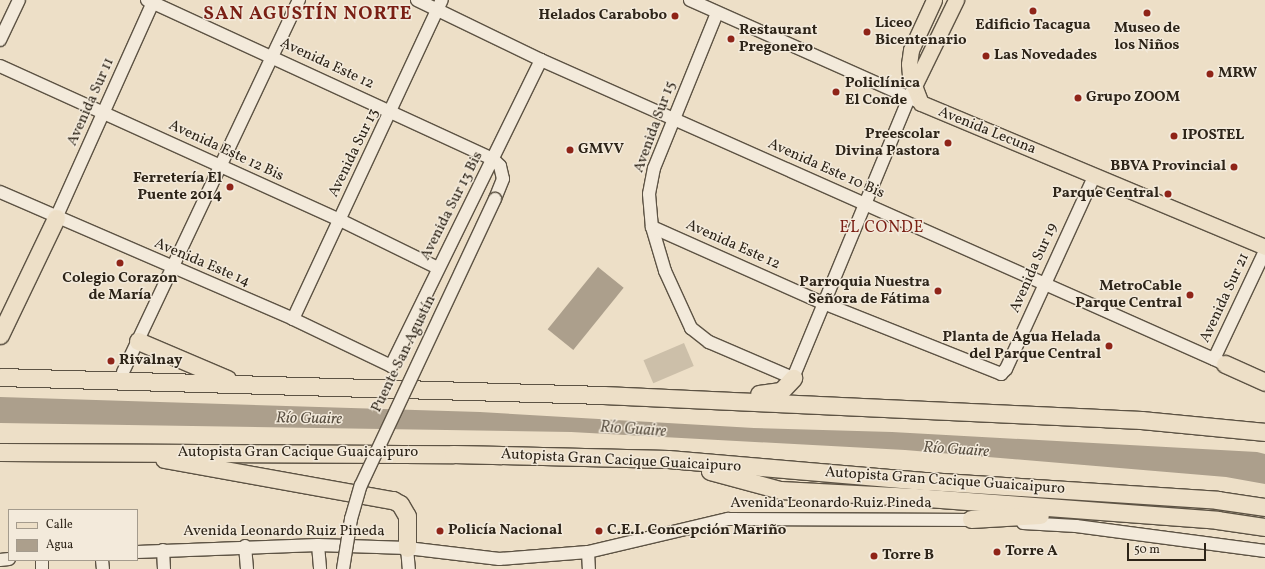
<!DOCTYPE html>
<html>
<head>
<meta charset="utf-8">
<style>
  body { margin:0 }
  #map { position:relative; width:1265px; height:569px; overflow:hidden; background:#eddfc7; font-family:Vollkorn,serif }
  div>[style] { position:absolute }
  .green>* { inset:0; background:#ccbfa9; transform-origin:0 0 }
  .water>* { inset:0; background:#ac9f8c; transform-origin:0 0 }
  .roads { filter:drop-shadow(1px 0 #5d5344) drop-shadow(-1px 0 #5d5344) drop-shadow(0 1px #5d5344) drop-shadow(0 -1px #5d5344) }
  .minor>* { height:12px; margin:-6px; padding:0 6px; transform-origin:6px; border-radius:6px; background:#f3eadb }
  .major>* { height:15px; margin:-7.5px; padding:0 7.5px; transform-origin:7.5px; border-radius:7.5px; background:#eddfc7 }
  .highway>* { height:17px; margin:-8.5px; padding:0 8.5px; transform-origin:8.5px; border-radius:8.5px; background:#eddfc7 }
  .bridges { filter:drop-shadow(1px 0 #5d5344) drop-shadow(-1px 0 #5d5344) drop-shadow(0 1px #5d5344) drop-shadow(0 -1px #5d5344) }
  .minor-bridge>* { height:12px; margin:-6px; padding:0 6px; transform-origin:6px; border-radius:6px; background:#f3eadb }
  .dots>* { width:11px; height:11px; translate:-50% -50%; box-sizing:border-box; border:2px solid #f3eadb; border-radius:50% }
  span { translate:-50% -50%; white-space:nowrap; text-align:center; line-height:1.15; -webkit-text-stroke:3px #f3eadb; paint-order:stroke }
  .poi-label { font-size:15px; color:#2d2418; font-weight:700 }
  .right { translate:-100% -50%; text-align:right }
  .left { translate:0 -50%; text-align:left }
  .street-label { font-size:15px; color:#2d2418 }
  .neighbourhood-label { font-size:16px; color:#7a1f14; letter-spacing:1px }
  .water-label { font-size:16px; color:#594f41; font-style:italic }
  .district-label { font-size:19px; color:#7a1f14; font-weight:700; letter-spacing:1px }
  .legend { position:absolute; left:8px; top:509px; width:130px; height:52px; box-sizing:border-box; background:#f3eadb; border:1px solid #a49b8d; margin:0; padding:5px 7px; list-style:none; font-size:12px; color:#2d2418 }
  .legend li { display:flex; align-items:center; gap:8px; height:20px }
  .legend b { width:20px; border:1px solid #a49b8d }
  .scale { position:absolute; left:1127px; top:543px; width:79px; height:18px; box-sizing:border-box; border:2px solid #2d2418; border-top:0; padding-left:5px; font-size:12px; line-height:14px; white-space:nowrap; color:#2d2418; -webkit-text-stroke:3px #f3eadb; paint-order:stroke }
</style>
</head>
<body>
<div id="map">
  <div class="green">
    <i style="left:684px;top:343px;width:25px;height:44px;rotate:67deg"></i>
  </div>
  <div class="water">
    <i style="left:598px;top:267px;width:33px;height:80px;rotate:39deg"></i>
    <i style="clip-path:polygon(0 397px,480px 412px,754px 428px,892px 432px,1257px 452px,1265px 454px,1265px 484px,1226px 477px,905px 450px,571px 432px,0 423px)"></i>
  </div>
  <div class="roads">
    <div class="minor">
      <i style="left:147px;top:0;width:381px;rotate:24.7deg"></i>
      <i style="left:493px;top:159px;width:10px;rotate:45deg"></i>
      <i style="left:500px;top:166px;width:13px;rotate:77deg"></i>
      <i style="left:503px;top:179px;width:22px;rotate:112deg"></i>
      <i style="left:417px;top:0;width:138px;rotate:25.8deg"></i>
      <i style="left:541px;top:60px;width:749px;rotate:23.96deg"></i>
      <i style="left:690px;top:0;width:248px;rotate:24deg"></i>
      <i style="left:717px;top:13px;width:167px;rotate:112.1deg"></i>
      <i style="left:654px;top:168px;width:26px;rotate:101deg"></i>
      <i style="left:649px;top:194px;width:33px;rotate:85deg"></i>
      <i style="left:652px;top:227px;width:46px;rotate:73.5deg"></i>
      <i style="left:665px;top:271px;width:63px;rotate:65.5deg"></i>
      <i style="left:691px;top:328px;width:23px;rotate:38deg"></i>
      <i style="left:709px;top:342px;width:91px;rotate:23.2deg"></i>
      <i style="left:793px;top:378px;width:316px;rotate:-67.5deg"></i>
      <i style="left:0;top:40px;width:44px;rotate:-64.6deg"></i>
      <i style="left:0;top:66px;width:373px;rotate:24.4deg"></i>
      <i style="left:340px;top:220px;width:109px;rotate:26.1deg"></i>
      <i style="left:0;top:192px;width:319px;rotate:23.4deg"></i>
      <i style="left:293px;top:319px;width:109px;rotate:25.6deg"></i>
      <i style="left:391px;top:366px;width:341px;rotate:-63.9deg"></i>
      <i style="left:56px;top:218px;width:239px;rotate:-65.8deg"></i>
      <i style="left:652px;top:227px;width:187px;rotate:24deg"></i>
      <i style="left:823px;top:303px;width:192px;rotate:21.7deg"></i>
      <i style="left:1001px;top:374px;width:7px;rotate:-45deg"></i>
      <i style="left:1006px;top:369px;width:213px;rotate:-65.4deg"></i>
      <i style="left:293px;top:319px;width:352px;rotate:-65deg"></i>
      <i style="left:1214px;top:359px;width:119px;rotate:-64.7deg"></i>
      <i style="left:123px;top:372px;width:412px;rotate:-64.7deg"></i>
      <i style="left:1023px;top:523px;width:53px;rotate:3.2deg"></i>
      <i style="left:1076px;top:526px;width:191px;rotate:7.5deg"></i>
      <i style="left:318px;top:545px;width:24px;rotate:85deg"></i>
      <i style="left:245px;top:546px;width:23px;rotate:85deg"></i>
      <i style="left:407px;top:548px;width:21px;rotate:85deg"></i>
      <i style="left:163px;top:550px;width:19px;rotate:87deg"></i>
      <i style="left:137px;top:552px;width:181px;rotate:-2.2deg"></i>
      <i style="left:318px;top:545px;width:89px;rotate:1.9deg"></i>
      <i style="left:407px;top:548px;width:93px;rotate:6.8deg"></i>
      <i style="left:499px;top:559px;width:89px;rotate:-4.5deg"></i>
      <i style="left:588px;top:552px;width:144px;rotate:-13.3deg"></i>
      <i style="left:728px;top:519px;width:251px;rotate:0.2deg"></i>
      <i style="left:588px;top:552px;width:17px;rotate:87deg"></i>
      <i style="left:0;top:560px;width:9px;rotate:-6deg"></i>
      <i style="left:42px;top:560px;width:9px;rotate:90deg"></i>
      <i style="left:102px;top:560px;width:9px;rotate:84deg"></i>
    </div>
    <div class="major">
      <i style="left:934px;top:0;width:55px;rotate:114.7deg"></i>
      <i style="left:911px;top:50px;width:14px;rotate:98deg"></i>
      <i style="left:909px;top:64px;width:11px;rotate:85deg"></i>
      <i style="left:910px;top:75px;width:30px;rotate:69deg"></i>
      <i style="left:921px;top:103px;width:373px;rotate:22.7deg"></i>
      <i style="left:914px;top:86px;width:96px;rotate:-64deg"></i>
    </div>
    <div class="highway">
      <i style="left:0;top:335px;width:130px;rotate:-64.4deg"></i>
      <i style="left:138px;top:341px;width:97px;rotate:23.1deg"></i>
      <i style="left:1225px;top:364px;width:44px;rotate:24.2deg"></i>
      <i style="left:0;top:377px;width:603px;rotate:1.71deg"></i>
      <i style="left:603px;top:395px;width:539px;rotate:2.66deg"></i>
      <i style="left:1141px;top:420px;width:125px;rotate:5.5deg"></i>
      <i style="left:759px;top:394px;width:22px;rotate:-8deg"></i>
      <i style="left:781px;top:391px;width:18px;rotate:-47deg"></i>
      <i style="left:0;top:452px;width:453px;rotate:0.3deg"></i>
      <i style="left:453px;top:454px;width:215px;rotate:1.3deg"></i>
      <i style="left:668px;top:459px;width:260px;rotate:4.9deg"></i>
      <i style="left:927px;top:481px;width:291px;rotate:3.7deg"></i>
      <i style="left:1217px;top:500px;width:49px;rotate:8.3deg"></i>
      <i style="left:164px;top:459px;width:233px;rotate:10.2deg"></i>
      <i style="left:393px;top:500px;width:8px;rotate:30deg"></i>
      <i style="left:400px;top:504px;width:14px;rotate:60deg"></i>
      <i style="left:407px;top:516px;width:32px;rotate:90deg"></i>
      <i style="left:710px;top:471px;width:73px;rotate:15.2deg"></i>
      <i style="left:780px;top:490px;width:134px;rotate:3deg"></i>
      <i style="left:914px;top:497px;width:304px;rotate:4.3deg"></i>
      <i style="left:1217px;top:520px;width:49px;rotate:8.3deg"></i>
      <i style="left:971px;top:519px;width:69px;rotate:-3.3deg"></i>
    </div>
  </div>
  <div class="bridges">
    <div class="minor-bridge">
      <i style="left:343px;top:569px;width:51px;rotate:-80.9deg"></i>
      <i style="left:351px;top:519px;width:35px;rotate:-74deg"></i>
      <i style="left:361px;top:485px;width:316px;rotate:-64.9deg"></i>
    </div>
  </div>
  <div class="dots">
    <i style="left:1033px;top:11px;background:#8f2418"></i>
    <i style="left:1147px;top:13px;background:#8f2418"></i>
    <i style="left:675px;top:16px;background:#8f2418"></i>
    <i style="left:867px;top:32px;background:#8f2418"></i>
    <i style="left:731px;top:39px;background:#8f2418"></i>
    <i style="left:986px;top:56px;background:#8f2418"></i>
    <i style="left:1210px;top:74px;background:#8f2418"></i>
    <i style="left:836px;top:92px;background:#8f2418"></i>
    <i style="left:1078px;top:98px;background:#8f2418"></i>
    <i style="left:1174px;top:136px;background:#8f2418"></i>
    <i style="left:948px;top:143px;background:#8f2418"></i>
    <i style="left:570px;top:150px;background:#8f2418"></i>
    <i style="left:1234px;top:167px;background:#8f2418"></i>
    <i style="left:230px;top:187px;background:#8f2418"></i>
    <i style="left:1168px;top:194px;background:#8f2418"></i>
    <i style="left:120px;top:263px;background:#8f2418"></i>
    <i style="left:938px;top:291px;background:#8f2418"></i>
    <i style="left:1190px;top:295px;background:#8f2418"></i>
    <i style="left:1109px;top:346px;background:#8f2418"></i>
    <i style="left:111px;top:361px;background:#8f2418"></i>
    <i style="left:440px;top:531px;background:#8f2418"></i>
    <i style="left:599px;top:531px;background:#8f2418"></i>
    <i style="left:997px;top:552px;background:#8f2418"></i>
    <i style="left:874px;top:556px;background:#8f2418"></i>
  </div>
  <div class="poi-label">
    <span class="right" style="left:667px;top:16px">Helados Carabobo</span>
    <span class="left" style="left:875px;top:32px">Liceo<br>Bicentenario</span>
    <span style="left:1033px;top:26px">Edificio Tacagua</span>
    <span style="left:1147px;top:37px">Museo de<br>los Niños</span>
    <span class="left" style="left:739px;top:39px">Restaurant<br>Pregonero</span>
    <span class="left" style="left:994px;top:56px">Las Novedades</span>
    <span class="left" style="left:1218px;top:74px">MRW</span>
    <span class="left" style="left:845px;top:92px">Policlínica<br>El Conde</span>
    <span class="left" style="left:1086px;top:98px">Grupo ZOOM</span>
    <span class="right" style="left:940px;top:143px">Preescolar<br>Divina Pastora</span>
    <span class="left" style="left:1182px;top:136px">IPOSTEL</span>
    <span class="left" style="left:578px;top:150px">GMVV</span>
    <span class="right" style="left:1226px;top:167px">BBVA Provincial</span>
    <span class="right" style="left:222px;top:187px">Ferretería El<br>Puente 2014</span>
    <span class="right" style="left:1159px;top:194px">Parque Central</span>
    <span style="left:120px;top:287px">Colegio Corazon<br>de María</span>
    <span class="right" style="left:930px;top:291px">Parroquia Nuestra<br>Señora de Fátima</span>
    <span class="right" style="left:1182px;top:295px">MetroCable<br>Parque Central</span>
    <span class="right" style="left:1101px;top:346px">Planta de Agua Helada<br>del Parque Central</span>
    <span class="left" style="left:119px;top:361px">Rivalnay</span>
    <span class="left" style="left:448px;top:531px">Policía Nacional</span>
    <span class="left" style="left:607px;top:531px">C.E.I. Concepción Mariño</span>
    <span class="left" style="left:1005px;top:552px">Torre A</span>
    <span class="left" style="left:882px;top:556px">Torre B</span>
  </div>
  <div class="street-label">
    <span style="left:327px;top:64px;rotate:25deg">Avenida Este 12</span>
    <span style="left:91px;top:102px;rotate:-66deg">Avenida Sur 11</span>
    <span style="left:655px;top:127px;rotate:-70deg">Avenida Sur 15</span>
    <span style="left:987px;top:131px;rotate:22deg">Avenida Lecuna</span>
    <span style="left:226px;top:151px;rotate:25deg">Avenida Este 12 Bis</span>
    <span style="left:354px;top:153px;rotate:-64deg">Avenida Sur 13</span>
    <span style="left:826px;top:169px;rotate:24deg">Avenida Este 10 Bis</span>
    <span style="left:452px;top:206px;rotate:-63deg">Avenida Sur 13 Bis</span>
    <span style="left:733px;top:245px;rotate:24deg">Avenida Este 12</span>
    <span style="left:202px;top:263px;rotate:23deg">Avenida Este 14</span>
    <span style="left:1034px;top:268px;rotate:-66deg">Avenida Sur 19</span>
    <span style="left:1225px;top:298px;rotate:-65deg">Avenida Sur 21</span>
    <span style="left:404px;top:354px;rotate:-64deg">Puente San Agustín</span>
    <span style="left:298px;top:453px">Autopista Gran Cacique Guaicaipuro</span>
    <span style="left:621px;top:461px;rotate:3deg">Autopista Gran Cacique Guaicaipuro</span>
    <span style="left:945px;top:481px;rotate:4deg">Autopista Gran Cacique Guaicaipuro</span>
    <span style="left:831px;top:504px">Avenida Leonardo Ruiz Pineda</span>
    <span style="left:284px;top:532px">Avenida Leonardo Ruiz Pineda</span>
  </div>
  <div class="neighbourhood-label">
    <span style="left:882px;top:228px">EL CONDE</span>
  </div>
  <div class="water-label">
    <span style="left:309px;top:419px;rotate:1deg">Río Guaire</span>
    <span style="left:633px;top:430px;rotate:4deg">Río Guaire</span>
    <span style="left:956px;top:450px;rotate:4deg">Río Guaire</span>
  </div>
  <div class="district-label">
    <span style="left:308px;top:15px">SAN AGUSTÍN NORTE</span>
  </div>
  <ul class="legend">
  <li><b style="height:5px;background:#eddfc7"></b>Calle</li>
  <li><b style="height:11px;background:#ac9f8c"></b>Agua</li>
  </ul>
  <div class="scale">50 m</div>
</div>
</body>
</html>
